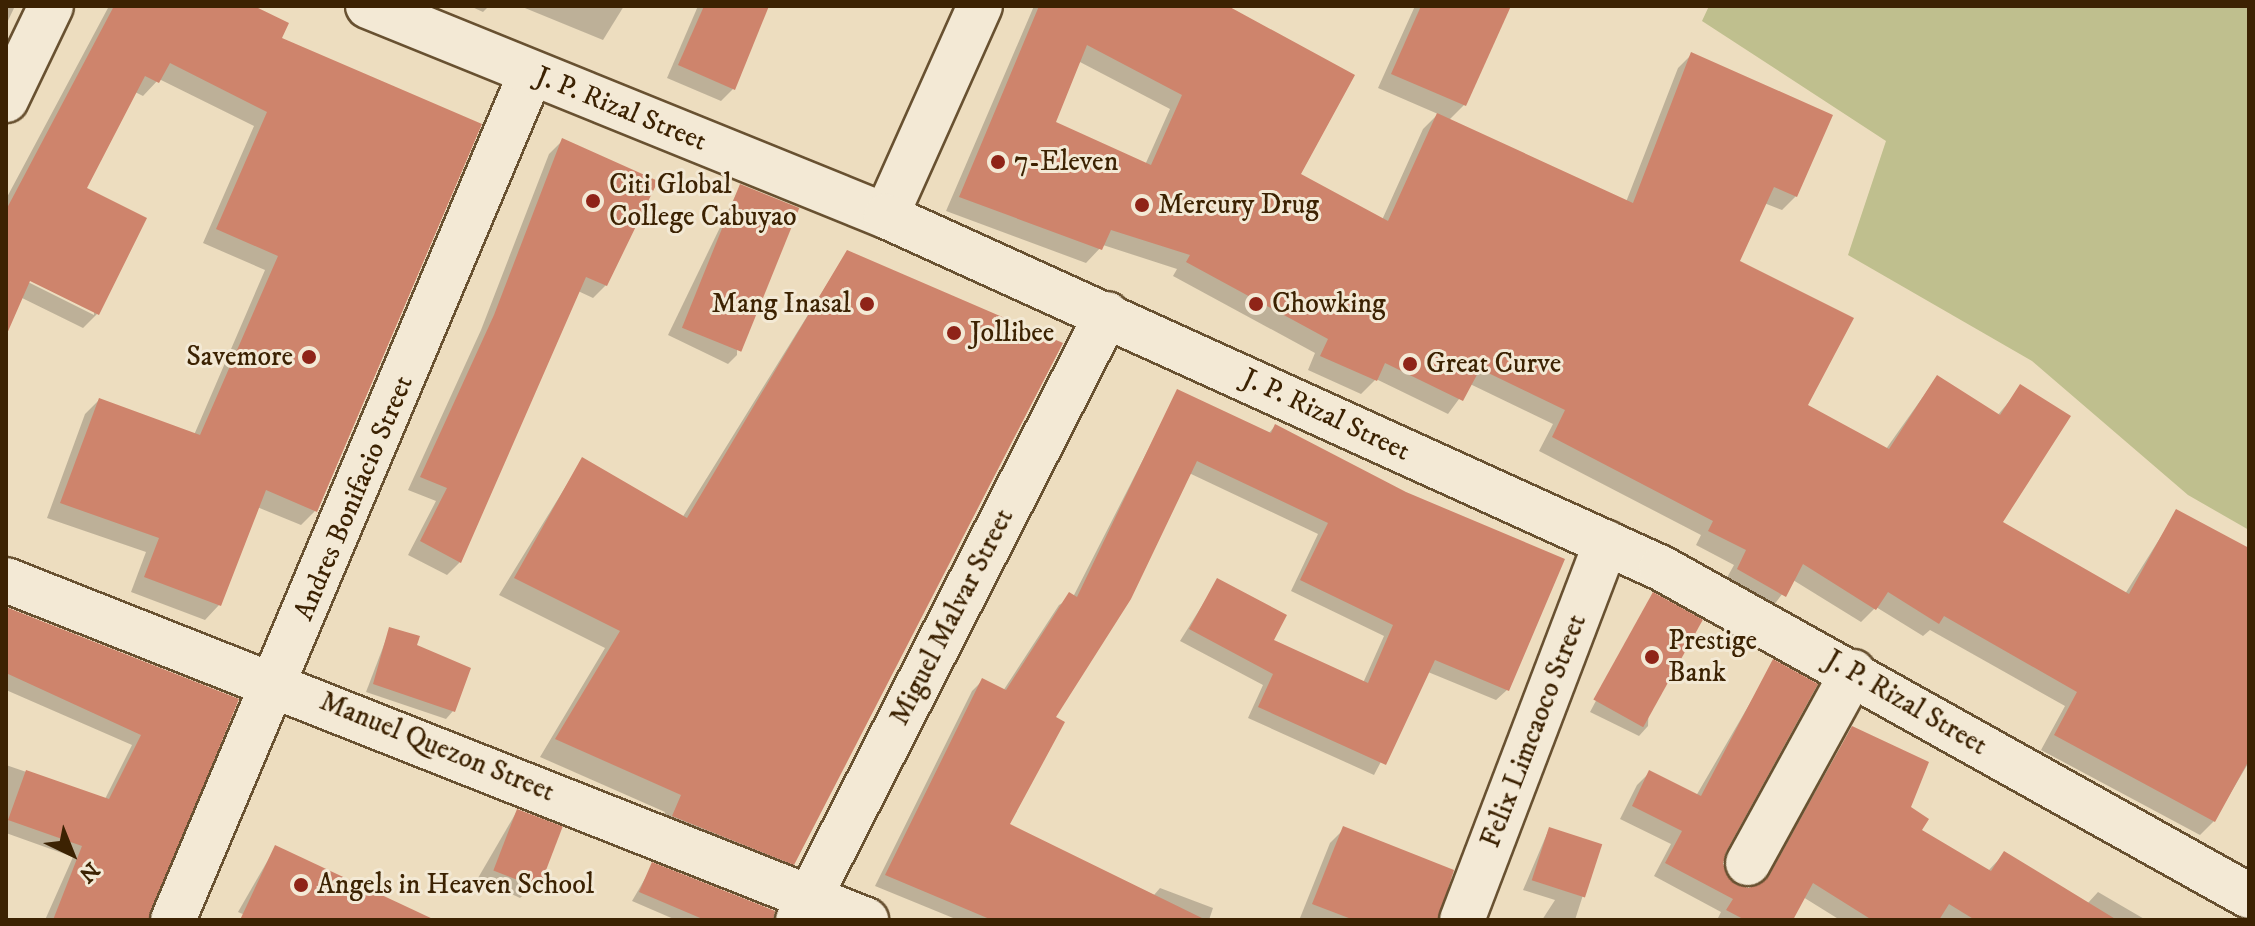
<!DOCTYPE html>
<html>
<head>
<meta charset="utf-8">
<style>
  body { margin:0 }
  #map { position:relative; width:2255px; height:926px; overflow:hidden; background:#edddbf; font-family:"IM FELL DW Pica",serif }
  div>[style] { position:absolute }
  .green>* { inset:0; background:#bfbf8e }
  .shadow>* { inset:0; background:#0003 }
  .building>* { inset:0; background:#ce846c; transform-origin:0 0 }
  .roads { filter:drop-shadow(2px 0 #685131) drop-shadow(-2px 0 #685131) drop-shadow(0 2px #685131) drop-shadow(0 -2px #685131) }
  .minor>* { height:44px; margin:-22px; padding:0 22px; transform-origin:22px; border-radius:22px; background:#f3e9d5 }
  .tertiary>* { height:44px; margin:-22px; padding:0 22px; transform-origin:22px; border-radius:22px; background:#f3e9d5 }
  .secondary>* { height:44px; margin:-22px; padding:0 22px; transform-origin:22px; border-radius:22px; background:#f3e9d5 }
  .dots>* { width:22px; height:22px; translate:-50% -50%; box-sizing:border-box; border:4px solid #f3e9d5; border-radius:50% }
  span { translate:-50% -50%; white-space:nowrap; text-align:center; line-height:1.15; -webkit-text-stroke:6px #f3e9d5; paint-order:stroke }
  .street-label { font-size:28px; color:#3c2202 }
  .poi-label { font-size:28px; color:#3c2202 }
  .left { translate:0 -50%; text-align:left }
  .right { translate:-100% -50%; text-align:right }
  .frame { position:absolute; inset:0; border:8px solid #3c2202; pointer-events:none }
  .north { position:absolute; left:32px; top:814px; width:80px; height:80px; -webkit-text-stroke:6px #f3e9d5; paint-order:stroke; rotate:137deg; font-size:22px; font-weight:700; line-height:32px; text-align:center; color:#3c2202 }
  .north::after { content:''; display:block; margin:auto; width:28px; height:36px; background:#3c2202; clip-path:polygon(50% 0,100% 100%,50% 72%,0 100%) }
</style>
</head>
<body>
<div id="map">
  <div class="green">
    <i style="clip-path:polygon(1709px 6px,2249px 6px,2249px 530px,2188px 495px,2032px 361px,1848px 255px,1886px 141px,1702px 21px)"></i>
  </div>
  <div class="shadow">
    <i style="clip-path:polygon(6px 6px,15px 6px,6px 25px)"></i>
    <i style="clip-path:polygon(evenodd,109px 6px,250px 6px,279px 39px,315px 511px,301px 525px,257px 507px,219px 605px,205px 620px,131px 592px,146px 552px,47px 518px,85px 414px,99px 400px,194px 435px,265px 270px,203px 243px,254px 126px,159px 79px,143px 96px,135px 92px,84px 189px,97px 314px,83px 328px,20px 297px,6px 331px,6px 199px,109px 6px,22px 275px,94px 311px,94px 315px,20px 278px,22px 275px)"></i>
    <i style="clip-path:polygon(470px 6px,489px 6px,483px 12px)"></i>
    <i style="clip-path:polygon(520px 6px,624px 6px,603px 40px)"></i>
    <i style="clip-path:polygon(698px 6px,767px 6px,733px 89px,721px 101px,667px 78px)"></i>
    <i style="clip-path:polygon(evenodd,1034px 6px,1223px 6px,1298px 175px,1382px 220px,1423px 129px,1438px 114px,1378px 88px,1415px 6px,1509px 6px,1464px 105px,1449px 120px,1626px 202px,1678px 68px,1692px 54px,1796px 196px,1782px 210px,1764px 203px,1737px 262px,1805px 406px,1886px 449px,1937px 377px,1997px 416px,2021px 387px,2000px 523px,2125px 594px,2177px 511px,2249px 550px,2249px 762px,2214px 821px,2200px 835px,2041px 750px,2065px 706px,1930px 630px,1923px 636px,1876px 607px,1861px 622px,1793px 580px,1770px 610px,1724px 583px,1734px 565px,1696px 545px,1701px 535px,1539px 451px,1553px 424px,1470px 384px,1448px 414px,1376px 379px,1361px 394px,1308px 370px,1315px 353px,1173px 276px,1177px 269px,1103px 245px,1086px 263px,946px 211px,1034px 6px,1078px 61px,1170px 109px,1145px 165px,1053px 123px,1078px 61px)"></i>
    <i style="clip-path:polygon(562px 141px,606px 285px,593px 298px,578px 291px,460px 562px,447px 575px,408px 555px,436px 501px,408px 490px,481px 330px,549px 154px)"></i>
    <i style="clip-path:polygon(740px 186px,737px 355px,728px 364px,668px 335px)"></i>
    <i style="clip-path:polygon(847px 252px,792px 863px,775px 880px,656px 833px,665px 812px,540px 757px,605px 648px,499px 595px,582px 460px,682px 518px)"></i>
    <i style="clip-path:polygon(1178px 391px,1268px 434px,1275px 426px,1507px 690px,1496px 700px,1428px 672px,1374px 775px,1248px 718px,1263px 685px,1180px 641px,1218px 580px,1271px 641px,1363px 683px,1384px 636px,1291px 591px,1318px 534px,1189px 473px,1053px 718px,1008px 825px,1154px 895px,1160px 888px,1213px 908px,1209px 920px,958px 920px,875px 886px,972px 691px,983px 680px,1003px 691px,1059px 605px,1073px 597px)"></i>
    <i style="clip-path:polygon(1653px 594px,1648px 726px,1639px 736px,1590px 712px)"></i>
    <i style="clip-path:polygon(6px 613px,237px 700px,149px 920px,45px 920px,73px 857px,6px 833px,6px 765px,105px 799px,132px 745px,6px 690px)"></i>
    <i style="clip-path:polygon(390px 629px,415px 646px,453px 711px,446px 719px,366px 692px)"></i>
    <i style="clip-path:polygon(1774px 662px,1721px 865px,1734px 886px,1750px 890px,1762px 883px,1852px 728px,1919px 831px,1988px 871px,2004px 854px,2087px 904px,2098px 892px,2146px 920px,1840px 920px,1803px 897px,1791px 920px,1717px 920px,1721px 912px,1654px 876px,1671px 844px,1620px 819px,1637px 785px,1650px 772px,1696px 796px)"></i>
    <i style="clip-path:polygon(517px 811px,530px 889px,520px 898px,478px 878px)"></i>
    <i style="clip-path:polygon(1344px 829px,1438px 920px,1300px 918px,1330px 843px)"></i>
    <i style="clip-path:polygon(1549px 829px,1599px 845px,1575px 920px,1542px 920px,1555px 900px,1523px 890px)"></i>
    <i style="clip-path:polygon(275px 848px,409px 920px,256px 920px,238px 912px)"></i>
    <i style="clip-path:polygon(653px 865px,774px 912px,776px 920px,676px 920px,632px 901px)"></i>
  </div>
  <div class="building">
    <i style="clip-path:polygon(114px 6px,254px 6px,289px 23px,282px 38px,482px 124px,317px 512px,266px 490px,221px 606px,144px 577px,159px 538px,60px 503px,99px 398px,200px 435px,278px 256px,216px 229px,267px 112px,170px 63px,159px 83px,145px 76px,87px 188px,147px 218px,99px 315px,30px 281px,6px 336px,6px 210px)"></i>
    <i style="clip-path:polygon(704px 6px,769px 6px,735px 90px,678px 65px)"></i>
    <i style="clip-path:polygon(evenodd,1039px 6px,1228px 6px,1355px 75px,1301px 174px,1388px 221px,1437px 113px,1633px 203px,1691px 52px,1833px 115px,1797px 197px,1774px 187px,1740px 261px,1854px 318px,1808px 405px,1889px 449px,1937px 375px,2000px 415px,2020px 384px,2071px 416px,2003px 522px,2129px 594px,2176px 509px,2249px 548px,2249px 760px,2215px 822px,2054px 735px,2077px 692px,1944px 616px,1939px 624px,1888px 592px,1876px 610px,1803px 564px,1786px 597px,1737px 569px,1746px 550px,1708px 531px,1713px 521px,1552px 437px,1565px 410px,1480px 369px,1463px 401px,1385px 363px,1377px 381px,1320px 356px,1328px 339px,1186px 262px,1190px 255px,1111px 230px,1102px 250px,959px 197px,1039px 6px,1087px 45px,1182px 95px,1151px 165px,1056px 122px,1087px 45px)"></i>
    <i style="clip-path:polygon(1421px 6px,1511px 6px,1466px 106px,1391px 74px)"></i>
    <i style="clip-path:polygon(562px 138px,658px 181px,607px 286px,586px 277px,461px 563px,420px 541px,447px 488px,420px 477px,494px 315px)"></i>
    <i style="left:740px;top:184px;width:64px;height:155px;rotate:22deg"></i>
    <i style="clip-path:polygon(847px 250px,1063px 343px,794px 865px,672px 816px,681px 795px,555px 739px,620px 631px,514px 578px,582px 457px,687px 518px)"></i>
    <i style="clip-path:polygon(1177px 389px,1271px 433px,1275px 424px,1406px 492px,1565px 559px,1509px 691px,1435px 660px,1386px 765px,1258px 707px,1273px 674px,1189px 629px,1217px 578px,1287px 615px,1274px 640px,1368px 683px,1393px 625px,1300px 580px,1328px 523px,1197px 461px,1131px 599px,1056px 717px,1065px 722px,1010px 824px,1206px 920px,992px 920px,885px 875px,982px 678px,1006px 690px,1069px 592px,1077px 597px)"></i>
    <i style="left:1653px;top:592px;width:57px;height:123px;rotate:29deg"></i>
    <i style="clip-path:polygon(6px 607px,239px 699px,149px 920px,53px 920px,82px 846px,8px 820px,26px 770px,109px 799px,141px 735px,6px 673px)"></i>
    <i style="clip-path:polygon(389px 627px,420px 636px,417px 645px,471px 668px,455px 712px,373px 684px)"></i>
    <i style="clip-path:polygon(1773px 659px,1818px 684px,1726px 852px,1723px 864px,1735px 884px,1749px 888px,1769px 876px,1852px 726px,1929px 762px,1911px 807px,1929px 819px,1922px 830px,1991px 871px,2004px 851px,2117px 920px,1975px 920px,1949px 904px,1939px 920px,1872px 920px,1813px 883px,1793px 920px,1745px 920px,1726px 910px,1733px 899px,1665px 863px,1682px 831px,1632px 806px,1649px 770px,1701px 796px)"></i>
    <i style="left:517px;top:809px;width:49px;height:66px;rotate:21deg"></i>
    <i style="clip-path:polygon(1343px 826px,1454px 870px,1438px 920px,1354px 920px,1312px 904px)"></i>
    <i style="left:1549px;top:827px;width:56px;height:56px;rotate:18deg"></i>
    <i style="clip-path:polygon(275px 845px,435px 920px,240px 920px)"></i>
    <i style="clip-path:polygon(652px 862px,775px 911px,773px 920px,705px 920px,639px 892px)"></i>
  </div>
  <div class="roads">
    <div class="minor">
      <i style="left:6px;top:100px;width:104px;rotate:-64.4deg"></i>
      <i style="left:6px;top:580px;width:925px;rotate:21.57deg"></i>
      <i style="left:1748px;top:863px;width:218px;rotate:-61.2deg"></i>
      <i style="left:173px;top:920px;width:920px;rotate:-67.09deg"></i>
      <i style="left:798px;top:920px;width:680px;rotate:-62.98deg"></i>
      <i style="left:1462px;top:920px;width:404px;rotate:-69.1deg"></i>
    </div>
    <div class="tertiary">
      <i style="left:886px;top:216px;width:230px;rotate:-65.9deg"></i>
    </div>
    <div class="secondary">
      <i style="left:368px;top:6px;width:559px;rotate:22.07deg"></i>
      <i style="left:886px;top:216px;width:851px;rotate:24.43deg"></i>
      <i style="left:1661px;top:568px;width:673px;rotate:29.15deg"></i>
    </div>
  </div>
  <div class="dots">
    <i style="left:998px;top:162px;background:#8f2418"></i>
    <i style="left:593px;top:201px;background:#8f2418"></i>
    <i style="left:1142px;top:205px;background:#8f2418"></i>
    <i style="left:867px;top:304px;background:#8f2418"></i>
    <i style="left:1256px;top:304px;background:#8f2418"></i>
    <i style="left:954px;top:333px;background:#8f2418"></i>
    <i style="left:309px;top:357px;background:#8f2418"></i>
    <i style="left:1410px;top:364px;background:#8f2418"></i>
    <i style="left:1652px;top:657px;background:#8f2418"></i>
    <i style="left:301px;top:885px;background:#8f2418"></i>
  </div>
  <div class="street-label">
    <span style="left:621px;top:109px;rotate:22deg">J. P. Rizal Street</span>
    <span style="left:1326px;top:415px;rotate:25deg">J. P. Rizal Street</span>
    <span style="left:354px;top:498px;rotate:-67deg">Andres Bonifacio Street</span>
    <span style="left:952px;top:617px;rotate:-63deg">Miguel Malvar Street</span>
    <span style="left:1906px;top:703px;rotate:30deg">J. P. Rizal Street</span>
    <span style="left:1534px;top:731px;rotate:-69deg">Felix Limcaoco Street</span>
    <span style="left:437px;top:747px;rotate:22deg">Manuel Quezon Street</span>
  </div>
  <div class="poi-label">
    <span class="left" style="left:1014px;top:162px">7-Eleven</span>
    <span class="left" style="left:609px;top:201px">Citi Global<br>College Cabuyao</span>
    <span class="left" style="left:1158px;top:205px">Mercury Drug</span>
    <span class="right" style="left:851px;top:304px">Mang Inasal</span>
    <span class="left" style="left:1272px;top:304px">Chowking</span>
    <span class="left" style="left:970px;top:333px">Jollibee</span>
    <span class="right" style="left:293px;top:357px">Savemore</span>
    <span class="left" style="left:1426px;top:364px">Great Curve</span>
    <span class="left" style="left:1668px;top:657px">Prestige<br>Bank</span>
    <span class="left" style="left:317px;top:885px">Angels in Heaven School</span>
  </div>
  <div class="frame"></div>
  <div class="north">N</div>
</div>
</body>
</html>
